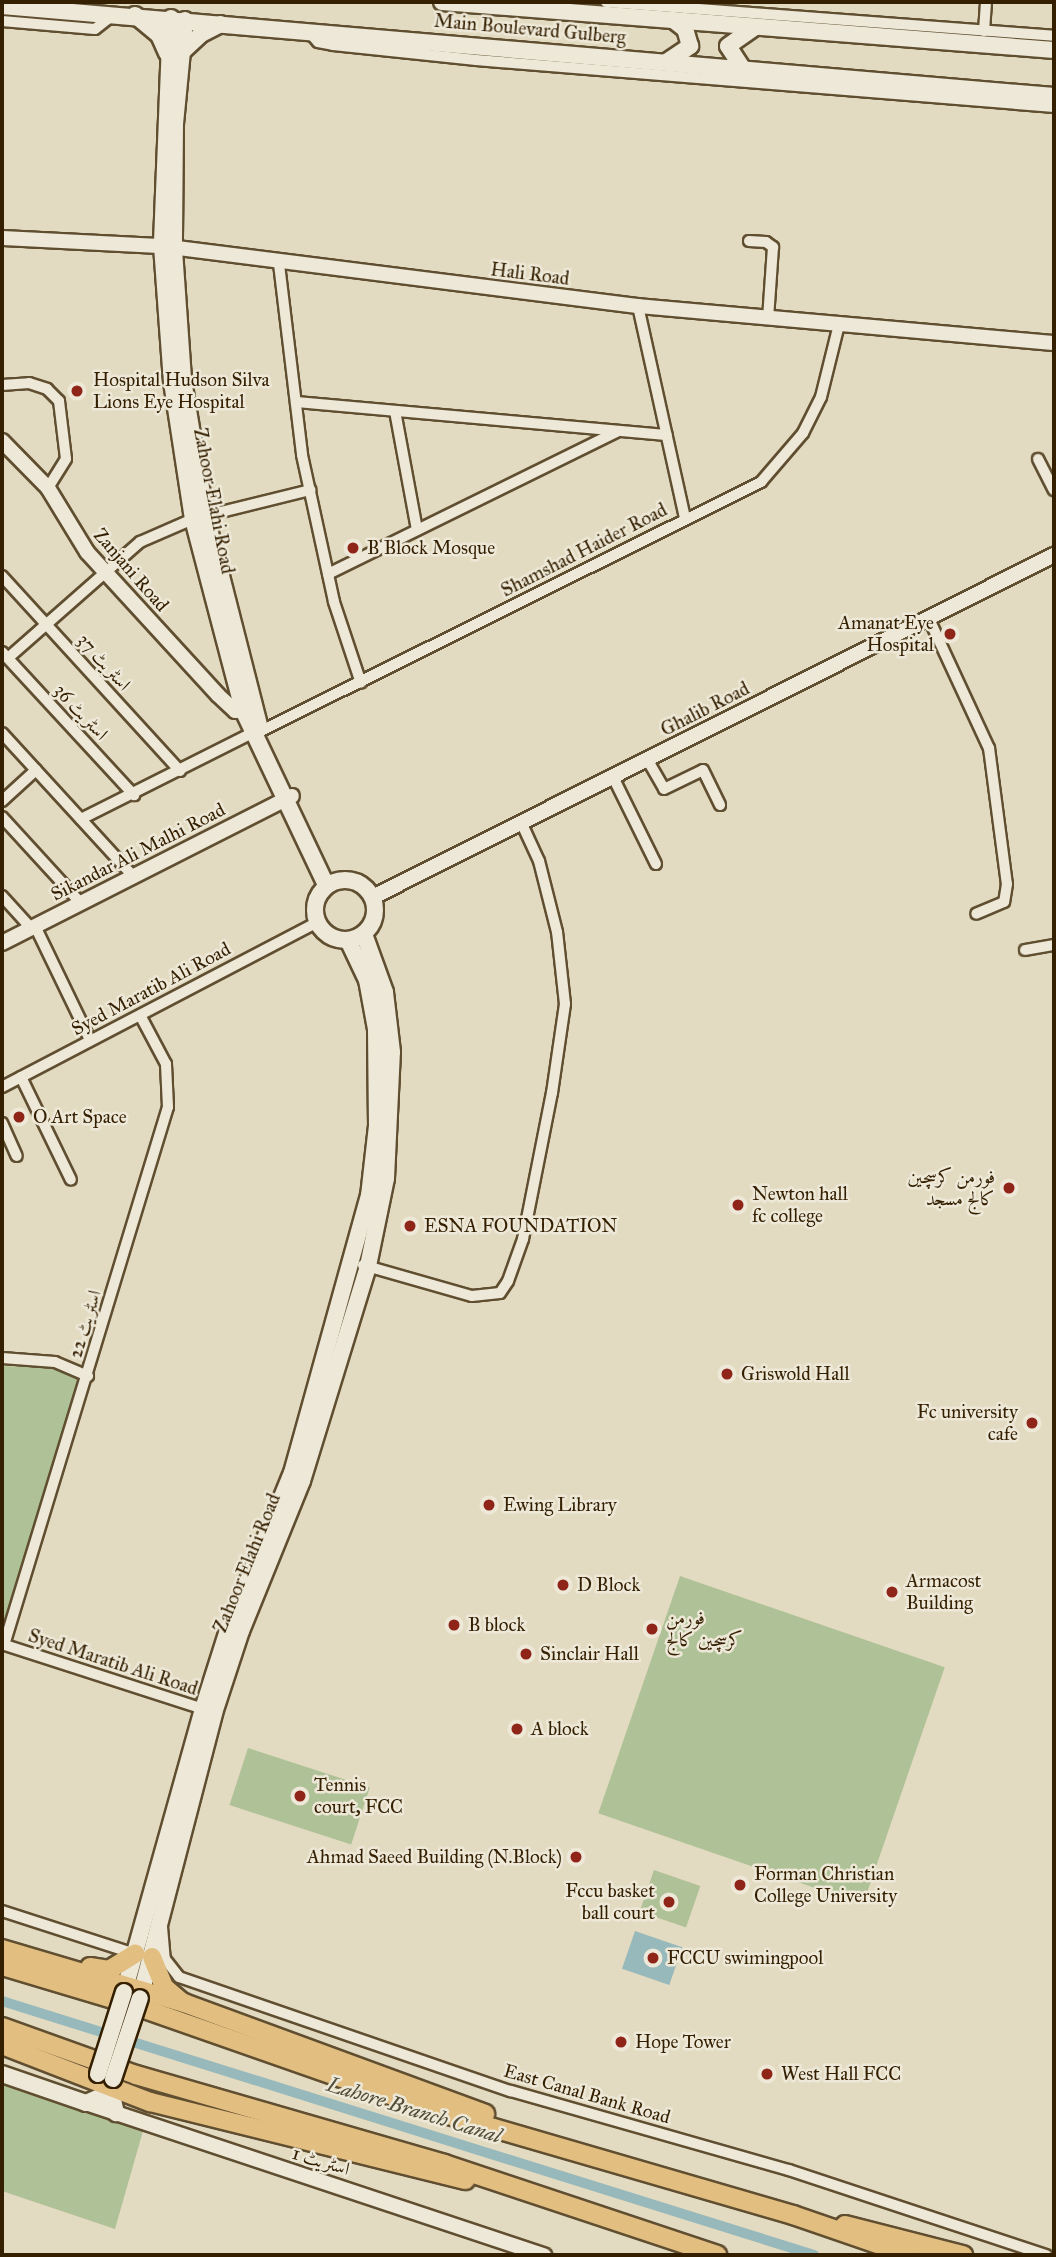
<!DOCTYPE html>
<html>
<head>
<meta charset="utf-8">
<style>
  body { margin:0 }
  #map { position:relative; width:1056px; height:2257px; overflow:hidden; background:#e3dbc1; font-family:"IM FELL Great Primer",Amiri,serif }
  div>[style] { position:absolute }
  .green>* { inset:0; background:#afc196; transform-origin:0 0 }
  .water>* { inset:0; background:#97b9bb; transform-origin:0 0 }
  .canal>* { height:10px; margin:-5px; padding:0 5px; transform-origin:5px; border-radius:5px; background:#97b9bb }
  .roads { filter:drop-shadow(2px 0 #604e30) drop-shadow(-2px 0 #604e30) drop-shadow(0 2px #604e30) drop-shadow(0 -2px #604e30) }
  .minor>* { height:10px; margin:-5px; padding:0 5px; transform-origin:5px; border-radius:5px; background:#ede8d7 }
  .tertiary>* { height:14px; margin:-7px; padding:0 7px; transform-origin:7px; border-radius:7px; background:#ede8d7 }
  .secondary>* { height:16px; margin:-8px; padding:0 8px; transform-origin:8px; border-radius:8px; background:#ede8d7 }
  .secondary>.ring { margin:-8px; padding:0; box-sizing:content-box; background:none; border:16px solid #ede8d7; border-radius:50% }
  .trunk>* { height:18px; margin:-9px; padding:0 9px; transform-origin:9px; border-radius:9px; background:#e2be80 }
  .bridges { filter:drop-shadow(2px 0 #341f00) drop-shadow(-2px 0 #341f00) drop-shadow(0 2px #341f00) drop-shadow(0 -2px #341f00) }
  .secondary-bridge>* { height:16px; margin:-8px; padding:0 8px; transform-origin:8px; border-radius:8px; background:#ede8d7 }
  .dots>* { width:19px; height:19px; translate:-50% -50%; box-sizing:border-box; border:4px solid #ede8d7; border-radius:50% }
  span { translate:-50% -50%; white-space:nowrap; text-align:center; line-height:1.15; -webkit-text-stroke:5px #ede8d7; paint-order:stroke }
  .street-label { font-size:19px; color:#341f00 }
  .poi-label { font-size:19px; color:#341f00 }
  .left { translate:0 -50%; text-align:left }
  .right { translate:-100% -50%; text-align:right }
  .water-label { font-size:21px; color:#524d38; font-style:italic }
  .frame { position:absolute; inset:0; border:4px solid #341f00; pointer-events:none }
</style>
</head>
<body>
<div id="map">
  <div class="green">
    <i style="clip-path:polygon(2px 1366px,54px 1368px,80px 1378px,2px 1629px)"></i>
    <i style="left:680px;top:1576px;width:280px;height:251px;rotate:19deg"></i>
    <i style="left:248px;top:1748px;width:128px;height:60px;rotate:18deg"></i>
    <i style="left:654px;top:1870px;width:49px;height:44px;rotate:19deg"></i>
    <i style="clip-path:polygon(2px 2081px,143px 2131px,115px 2229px,2px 2191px)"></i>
  </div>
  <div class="water">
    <i style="left:635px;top:1931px;width:50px;height:40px;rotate:19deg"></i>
  </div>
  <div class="canal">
    <i style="left:2px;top:2001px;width:851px;rotate:17.37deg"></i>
  </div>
  <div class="roads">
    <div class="minor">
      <i style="left:606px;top:2px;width:449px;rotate:4.3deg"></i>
      <i style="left:2px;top:21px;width:93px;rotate:4.9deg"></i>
      <i style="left:95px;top:29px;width:23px;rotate:-38deg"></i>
      <i style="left:984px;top:31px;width:29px;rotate:-86deg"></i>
      <i style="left:309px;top:32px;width:13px;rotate:48deg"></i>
      <i style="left:318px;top:42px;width:15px;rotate:11deg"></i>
      <i style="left:333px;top:45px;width:144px;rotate:6deg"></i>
      <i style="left:476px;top:60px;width:580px;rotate:4.65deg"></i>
      <i style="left:749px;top:241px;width:17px;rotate:3deg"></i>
      <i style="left:766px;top:242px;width:9px;rotate:36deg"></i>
      <i style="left:773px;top:247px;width:71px;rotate:94deg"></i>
      <i style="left:279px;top:264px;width:192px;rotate:83.1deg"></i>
      <i style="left:302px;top:455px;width:150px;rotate:77.7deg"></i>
      <i style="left:334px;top:602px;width:85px;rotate:71.6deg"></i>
      <i style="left:638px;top:306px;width:217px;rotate:77.5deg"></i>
      <i style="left:2px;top:385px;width:27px;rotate:-4deg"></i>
      <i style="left:29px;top:383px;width:19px;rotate:18deg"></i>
      <i style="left:47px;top:389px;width:17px;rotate:45deg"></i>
      <i style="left:59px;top:401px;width:58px;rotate:83.1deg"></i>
      <i style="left:66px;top:459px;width:34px;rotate:122deg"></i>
      <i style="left:296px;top:402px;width:372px;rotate:5.1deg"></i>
      <i style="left:395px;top:411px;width:121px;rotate:79.5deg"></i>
      <i style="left:1038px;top:459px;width:35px;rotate:63deg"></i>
      <i style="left:328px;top:574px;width:322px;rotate:-26.2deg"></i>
      <i style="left:2px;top:576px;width:264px;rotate:47.6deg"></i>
      <i style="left:929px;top:619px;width:142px;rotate:65.1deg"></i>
      <i style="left:989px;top:748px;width:137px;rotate:82.5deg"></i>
      <i style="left:1007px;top:884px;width:18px;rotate:99deg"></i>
      <i style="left:1004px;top:902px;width:30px;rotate:157deg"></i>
      <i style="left:2px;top:652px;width:195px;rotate:47.3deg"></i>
      <i style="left:8px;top:658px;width:176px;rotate:-41.3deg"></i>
      <i style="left:140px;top:542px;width:58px;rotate:-23.5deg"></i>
      <i style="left:193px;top:519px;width:121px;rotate:-13.9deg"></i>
      <i style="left:261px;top:731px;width:559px;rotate:-26.47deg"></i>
      <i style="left:761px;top:482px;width:65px;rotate:-49.4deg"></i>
      <i style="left:803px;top:433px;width:40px;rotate:-63.4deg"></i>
      <i style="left:821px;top:397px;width:75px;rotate:-76.1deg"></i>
      <i style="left:2px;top:733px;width:193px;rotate:47.5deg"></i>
      <i style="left:647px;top:759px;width:34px;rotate:60deg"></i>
      <i style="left:664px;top:789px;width:43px;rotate:-26deg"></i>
      <i style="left:703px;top:770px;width:39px;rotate:64deg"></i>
      <i style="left:613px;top:777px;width:97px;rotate:63.7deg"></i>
      <i style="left:2px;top:801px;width:46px;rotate:-42.4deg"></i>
      <i style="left:2px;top:817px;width:115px;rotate:47.5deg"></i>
      <i style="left:81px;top:819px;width:191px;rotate:-26.7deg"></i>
      <i style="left:2px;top:896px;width:43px;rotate:47.8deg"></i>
      <i style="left:35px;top:926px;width:127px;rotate:64.2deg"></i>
      <i style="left:1025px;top:950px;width:29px;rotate:-10deg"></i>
      <i style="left:21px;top:1077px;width:114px;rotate:64.1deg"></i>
      <i style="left:2px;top:1087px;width:356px;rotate:-27.6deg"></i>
      <i style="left:2px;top:1123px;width:36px;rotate:66deg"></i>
      <i style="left:363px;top:1265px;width:113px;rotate:15.9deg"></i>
      <i style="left:472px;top:1296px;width:28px;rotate:-6deg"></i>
      <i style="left:500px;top:1293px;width:14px;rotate:-56deg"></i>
      <i style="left:508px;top:1281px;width:45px;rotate:-70.3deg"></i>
      <i style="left:523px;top:1239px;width:149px;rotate:-78.8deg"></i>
      <i style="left:552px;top:1093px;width:90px;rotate:-81.7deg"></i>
      <i style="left:565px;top:1004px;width:72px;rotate:-96.3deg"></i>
      <i style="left:557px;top:932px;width:73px;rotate:-104.2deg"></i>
      <i style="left:539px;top:861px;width:43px;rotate:-114.8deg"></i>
      <i style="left:2px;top:1358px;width:53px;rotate:4.3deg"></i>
      <i style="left:55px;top:1362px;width:36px;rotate:23deg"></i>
      <i style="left:2px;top:1644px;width:218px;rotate:17.9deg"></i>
      <i style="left:4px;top:1645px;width:562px;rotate:-73.05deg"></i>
      <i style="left:168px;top:1107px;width:43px;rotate:-92.7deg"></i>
      <i style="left:166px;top:1064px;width:55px;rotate:-118deg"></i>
      <i style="left:2px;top:1911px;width:140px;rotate:17.9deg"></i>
      <i style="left:162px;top:1927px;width:32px;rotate:85deg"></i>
      <i style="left:165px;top:1959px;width:23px;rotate:52deg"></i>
      <i style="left:179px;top:1977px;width:351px;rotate:19deg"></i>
      <i style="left:511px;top:2091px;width:289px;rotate:15.9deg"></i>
      <i style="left:789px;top:2170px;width:271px;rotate:18.3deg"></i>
    </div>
    <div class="tertiary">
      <i style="left:2px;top:238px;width:160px;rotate:2.9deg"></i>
      <i style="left:162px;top:246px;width:480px;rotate:7.2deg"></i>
      <i style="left:638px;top:306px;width:418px;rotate:5.1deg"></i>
      <i style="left:2px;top:441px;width:66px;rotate:45.6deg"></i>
      <i style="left:48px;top:488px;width:75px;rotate:58.6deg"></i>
      <i style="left:87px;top:552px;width:194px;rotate:47.5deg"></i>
      <i style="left:218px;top:695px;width:23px;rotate:43deg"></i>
      <i style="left:235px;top:711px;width:8px;rotate:-7deg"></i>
      <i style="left:373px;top:897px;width:762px;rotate:-26.67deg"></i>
      <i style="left:2px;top:943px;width:325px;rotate:-26.9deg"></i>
      <i style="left:86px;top:2103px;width:483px;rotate:18.4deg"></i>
    </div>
    <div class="secondary">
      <i style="left:442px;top:2px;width:614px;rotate:4.48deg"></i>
      <i style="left:2px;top:6px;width:1056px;rotate:4.89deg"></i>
      <i style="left:135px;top:15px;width:31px;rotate:40deg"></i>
      <i style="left:159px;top:35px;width:20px;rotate:66deg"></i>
      <i style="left:171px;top:18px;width:228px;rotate:92.3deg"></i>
      <i style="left:162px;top:246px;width:136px;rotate:85.8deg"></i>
      <i style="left:172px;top:382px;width:139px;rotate:81.3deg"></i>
      <i style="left:193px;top:519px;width:197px;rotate:75.3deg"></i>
      <i style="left:243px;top:710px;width:194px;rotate:64.6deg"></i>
      <i style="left:185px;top:20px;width:104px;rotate:95.5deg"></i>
      <i style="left:175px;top:124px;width:126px;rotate:90.5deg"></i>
      <i style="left:174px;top:250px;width:130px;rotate:86deg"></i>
      <i style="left:183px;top:380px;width:139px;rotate:80.5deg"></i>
      <i style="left:206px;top:517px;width:215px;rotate:75.7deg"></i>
      <i style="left:182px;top:52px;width:26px;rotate:-43deg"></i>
      <i style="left:201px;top:34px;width:22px;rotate:-27deg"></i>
      <i style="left:668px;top:61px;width:27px;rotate:-34deg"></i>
      <i style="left:690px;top:46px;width:18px;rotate:-106deg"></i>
      <i style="left:685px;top:29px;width:15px;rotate:-143deg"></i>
      <i style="left:743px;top:69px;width:27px;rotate:-123deg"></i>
      <i style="left:728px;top:46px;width:32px;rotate:-35deg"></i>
      <i class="ring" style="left:315px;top:880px;width:44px;height:44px"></i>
      <i style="left:124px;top:1992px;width:294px;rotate:-74.4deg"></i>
      <i style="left:203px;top:1709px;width:86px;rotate:-72.4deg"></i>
      <i style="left:229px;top:1627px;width:166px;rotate:-67.8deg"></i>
      <i style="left:292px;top:1473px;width:288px;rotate:-74.5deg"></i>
      <i style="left:369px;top:1196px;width:70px;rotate:-83.5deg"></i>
      <i style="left:377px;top:1126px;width:97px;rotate:-90.6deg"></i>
      <i style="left:376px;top:1029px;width:50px;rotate:-100.4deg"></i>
      <i style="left:367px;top:980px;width:44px;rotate:-115.4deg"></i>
      <i style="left:140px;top:1998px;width:294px;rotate:-75.4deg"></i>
      <i style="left:214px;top:1713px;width:86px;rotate:-71.8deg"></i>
      <i style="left:241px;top:1631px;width:162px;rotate:-67.9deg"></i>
      <i style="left:302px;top:1481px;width:225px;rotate:-72.9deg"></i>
      <i style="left:368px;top:1266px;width:90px;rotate:-78.4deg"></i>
      <i style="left:386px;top:1178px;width:126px;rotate:-87.3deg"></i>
      <i style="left:392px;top:1052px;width:60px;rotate:-96.7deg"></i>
      <i style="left:385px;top:992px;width:62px;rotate:-109.9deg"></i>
      <i style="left:2px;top:2074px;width:89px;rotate:19deg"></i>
      <i style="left:86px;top:2103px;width:22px;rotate:-24deg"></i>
      <i style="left:106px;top:2094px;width:17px;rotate:-65deg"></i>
      <i style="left:110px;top:2087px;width:27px;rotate:77deg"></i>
    </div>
    <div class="trunk">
      <i style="left:2px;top:1949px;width:190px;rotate:16.5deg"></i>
      <i style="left:184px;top:2003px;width:321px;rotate:20.2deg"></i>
      <i style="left:152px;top:1957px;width:32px;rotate:68deg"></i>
      <i style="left:164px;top:1987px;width:23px;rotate:40deg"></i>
      <i style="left:2px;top:1966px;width:137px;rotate:16.6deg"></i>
      <i style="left:133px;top:2005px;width:327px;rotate:19.3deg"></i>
      <i style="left:442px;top:2113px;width:366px;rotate:16.2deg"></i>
      <i style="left:793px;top:2215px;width:123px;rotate:19deg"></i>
      <i style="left:90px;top:1967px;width:19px;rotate:9deg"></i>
      <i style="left:109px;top:1970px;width:31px;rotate:-32deg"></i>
      <i style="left:2px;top:2027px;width:142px;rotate:19.7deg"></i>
      <i style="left:136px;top:2075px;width:321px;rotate:16.1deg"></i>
      <i style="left:444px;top:2164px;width:288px;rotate:18.4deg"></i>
      <i style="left:2px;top:2045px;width:159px;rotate:21.1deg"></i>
      <i style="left:150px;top:2102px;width:325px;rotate:13.9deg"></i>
      <i style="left:845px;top:2225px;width:122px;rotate:14.3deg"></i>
    </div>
  </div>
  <div class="bridges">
    <div class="secondary-bridge">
      <i style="left:98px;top:2074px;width:86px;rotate:-72.4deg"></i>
      <i style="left:113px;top:2079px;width:85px;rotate:-71.6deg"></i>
    </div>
  </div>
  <div class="dots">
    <i style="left:77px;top:391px;background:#8f2418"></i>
    <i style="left:353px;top:548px;background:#8f2418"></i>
    <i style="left:950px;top:634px;background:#8f2418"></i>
    <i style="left:19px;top:1117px;background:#8f2418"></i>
    <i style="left:1009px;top:1188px;background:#8f2418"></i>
    <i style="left:738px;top:1205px;background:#8f2418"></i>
    <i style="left:410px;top:1226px;background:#8f2418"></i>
    <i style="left:727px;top:1374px;background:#8f2418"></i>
    <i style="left:1032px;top:1423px;background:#8f2418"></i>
    <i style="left:489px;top:1505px;background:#8f2418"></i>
    <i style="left:563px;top:1585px;background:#8f2418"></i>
    <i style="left:892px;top:1592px;background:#8f2418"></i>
    <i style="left:454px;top:1625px;background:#8f2418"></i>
    <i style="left:652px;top:1629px;background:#8f2418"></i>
    <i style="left:526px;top:1654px;background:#8f2418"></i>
    <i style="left:517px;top:1729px;background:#8f2418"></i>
    <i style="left:300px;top:1796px;background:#8f2418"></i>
    <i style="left:576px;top:1857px;background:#8f2418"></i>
    <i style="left:740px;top:1885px;background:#8f2418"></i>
    <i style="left:669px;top:1902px;background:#8f2418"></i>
    <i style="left:653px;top:1958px;background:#8f2418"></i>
    <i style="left:621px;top:2042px;background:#8f2418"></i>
    <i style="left:767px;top:2074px;background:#8f2418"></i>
  </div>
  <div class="street-label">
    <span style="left:530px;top:29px;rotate:5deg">Main Boulevard Gulberg</span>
    <span style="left:530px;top:274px;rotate:7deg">Hali Road</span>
    <span style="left:214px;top:501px;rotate:79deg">Zahoor Elahi Road</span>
    <span style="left:584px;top:550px;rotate:-27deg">Shamshad Haider Road</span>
    <span style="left:131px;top:570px;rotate:49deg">Zanjani Road</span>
    <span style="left:104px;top:662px;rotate:48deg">اسٹریٹ 37</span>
    <span style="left:705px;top:709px;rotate:-27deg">Ghalib Road</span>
    <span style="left:81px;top:712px;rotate:47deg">اسٹریٹ 36</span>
    <span style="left:138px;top:852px;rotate:-27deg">Sikandar Ali Malhi Road</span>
    <span style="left:151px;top:989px;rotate:-28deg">Syed Maratib Ali Road</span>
    <span style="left:85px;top:1324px;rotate:-73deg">اسٹریٹ 22</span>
    <span style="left:247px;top:1563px;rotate:-68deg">Zahoor Elahi Road</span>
    <span style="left:113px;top:1662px;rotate:18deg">Syed Maratib Ali Road</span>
    <span style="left:587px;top:2094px;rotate:16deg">East Canal Bank Road</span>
    <span style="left:321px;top:2161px;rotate:17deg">اسٹریٹ 1</span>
  </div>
  <div class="poi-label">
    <span class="left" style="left:93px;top:391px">Hospital Hudson Silva<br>Lions Eye Hospital</span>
    <span class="left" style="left:367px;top:548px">B Block Mosque</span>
    <span class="right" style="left:934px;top:634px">Amanat Eye<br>Hospital</span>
    <span class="left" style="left:33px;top:1117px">O Art Space</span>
    <span class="right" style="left:995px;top:1188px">فورمن کرسچین<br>کالج مسجد</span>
    <span class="left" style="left:752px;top:1205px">Newton hall<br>fc college</span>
    <span class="left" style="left:424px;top:1226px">ESNA FOUNDATION</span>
    <span class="left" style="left:741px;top:1374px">Griswold Hall</span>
    <span class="right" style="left:1018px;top:1423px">Fc university<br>cafe</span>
    <span class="left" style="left:503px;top:1505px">Ewing Library</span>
    <span class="left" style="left:906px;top:1592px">Armacost<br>Building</span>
    <span class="left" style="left:577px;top:1585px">D Block</span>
    <span class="left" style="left:666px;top:1629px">فورمن<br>کرسچین کالج</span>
    <span class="left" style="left:468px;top:1625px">B block</span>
    <span class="left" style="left:540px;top:1654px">Sinclair Hall</span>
    <span class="left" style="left:531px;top:1729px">A block</span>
    <span class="left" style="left:314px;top:1796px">Tennis<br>court, FCC</span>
    <span class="right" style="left:562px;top:1857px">Ahmad Saeed Building (N.Block)</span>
    <span class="left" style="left:754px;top:1885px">Forman Christian<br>College University</span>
    <span class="right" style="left:655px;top:1902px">Fccu basket<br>ball court</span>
    <span class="left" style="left:667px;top:1958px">FCCU swimingpool</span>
    <span class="left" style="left:635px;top:2042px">Hope Tower</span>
    <span class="left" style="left:781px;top:2074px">West Hall FCC</span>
  </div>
  <div class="water-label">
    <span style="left:414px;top:2110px;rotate:17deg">Lahore Branch Canal</span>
  </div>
  <div class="frame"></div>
</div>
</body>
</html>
